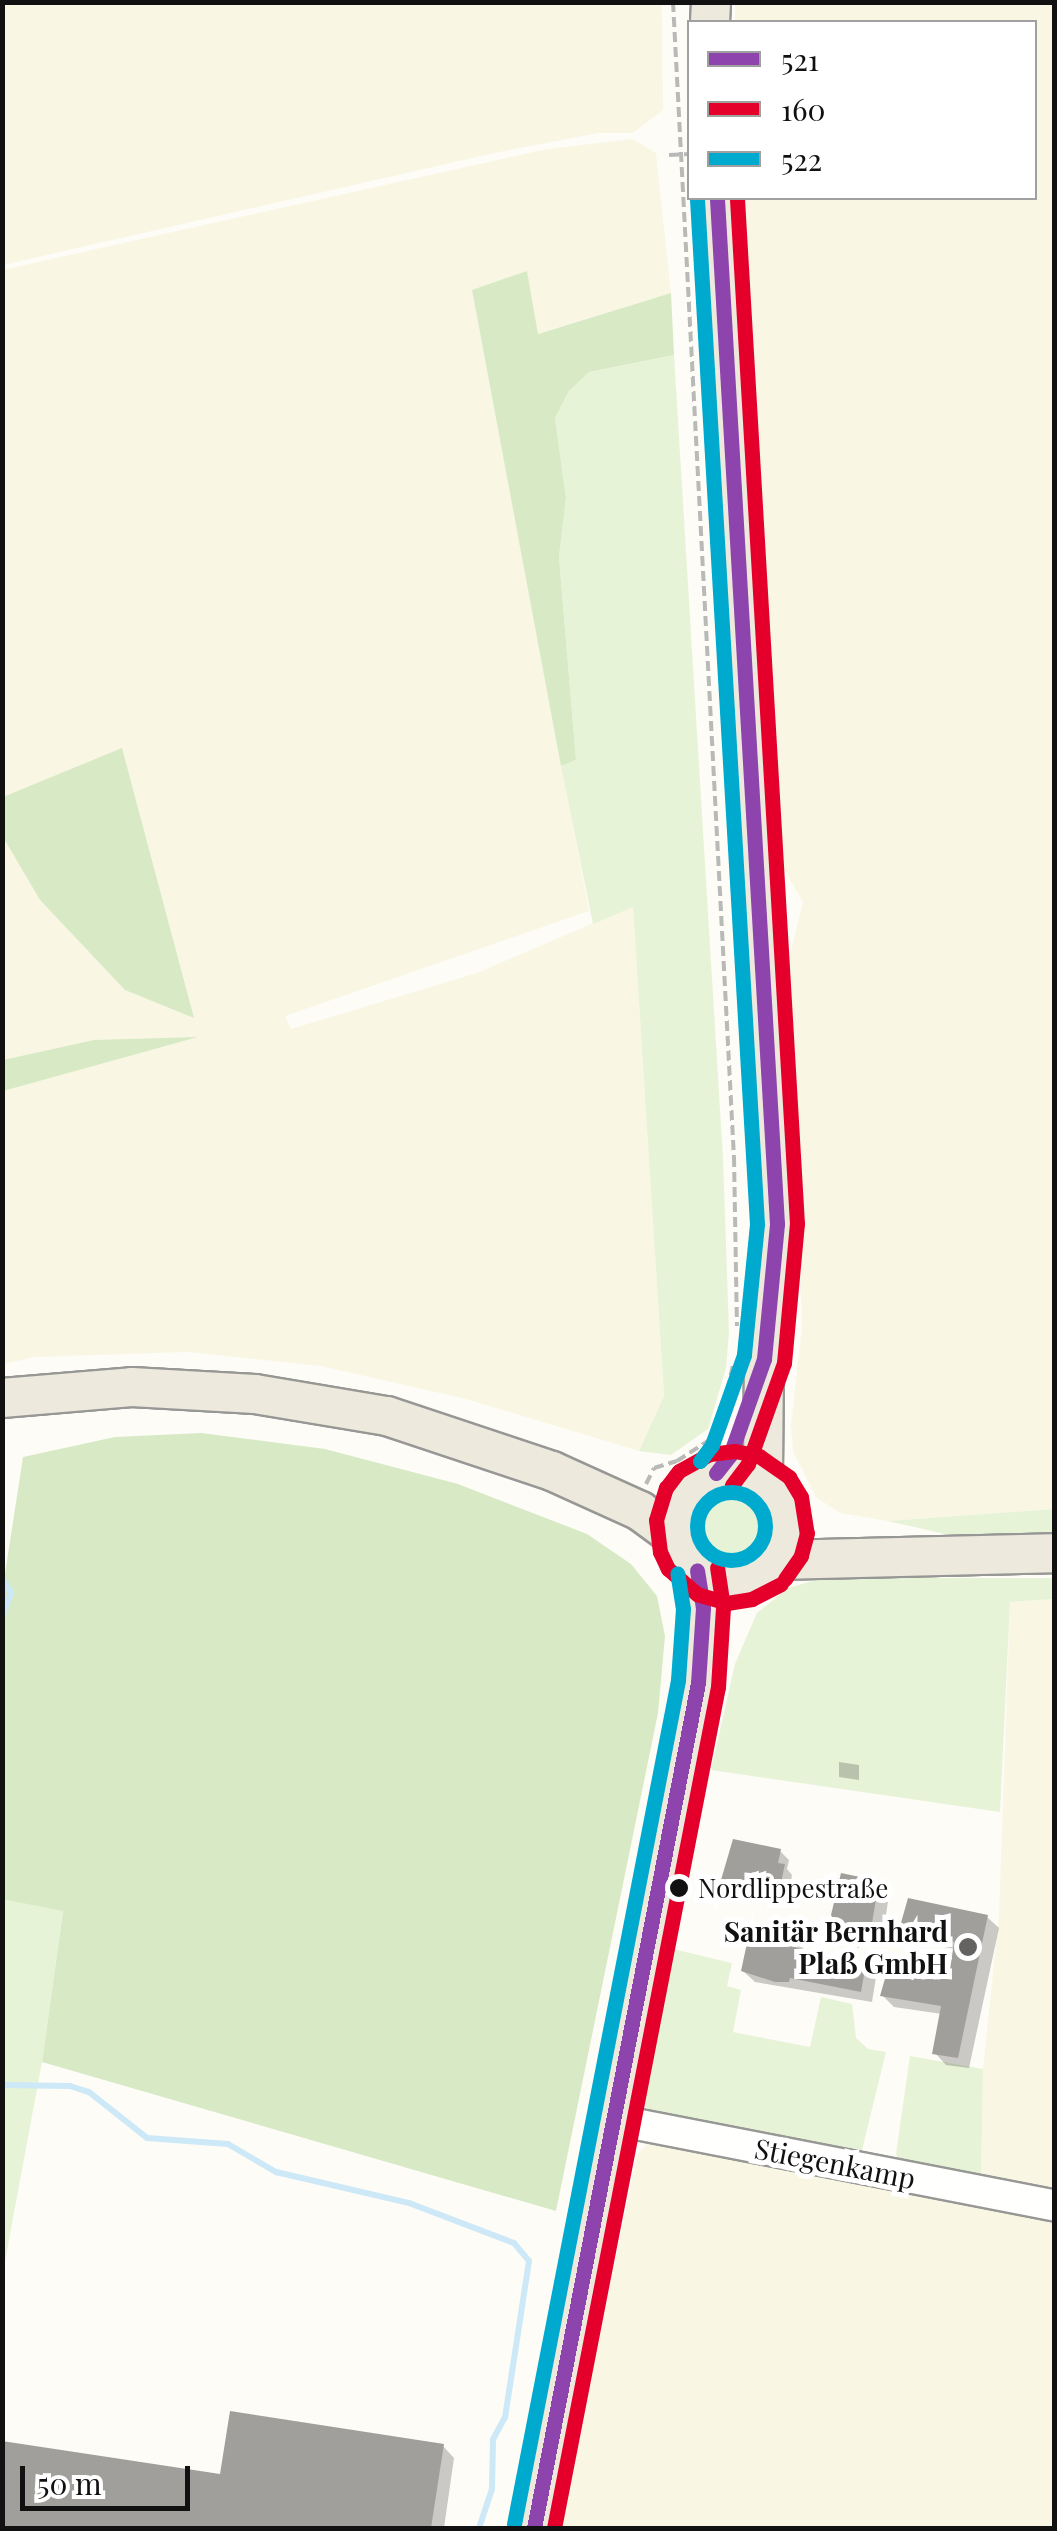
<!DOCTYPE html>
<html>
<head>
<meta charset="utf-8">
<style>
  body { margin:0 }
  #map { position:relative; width:1057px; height:2531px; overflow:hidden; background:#fdfcf7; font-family:"Playfair Display",serif }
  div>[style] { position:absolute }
  .farmland>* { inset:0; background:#f9f7e4 }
  .green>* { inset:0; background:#e7f3d7 }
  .round { border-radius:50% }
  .forest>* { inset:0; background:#d8eac5 }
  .shadow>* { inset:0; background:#0003 }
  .stream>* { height:6px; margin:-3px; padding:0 3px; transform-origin:3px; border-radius:3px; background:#cde8f7 }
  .building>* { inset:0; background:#a19f9c }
  .path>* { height:4px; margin-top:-2px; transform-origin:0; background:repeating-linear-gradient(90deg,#b9b9b8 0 10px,transparent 0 15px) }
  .roads { filter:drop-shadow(2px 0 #979795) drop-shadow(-2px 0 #979795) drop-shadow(0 2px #979795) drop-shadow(0 -2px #979795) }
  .minor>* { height:30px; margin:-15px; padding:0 15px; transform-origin:15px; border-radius:15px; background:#fffffe }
  .major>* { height:38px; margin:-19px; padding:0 19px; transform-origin:19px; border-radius:19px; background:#ede9dc }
  .major>.ring { margin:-19px; padding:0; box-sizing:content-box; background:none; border:38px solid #ede9dc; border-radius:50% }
  .bus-1>* { height:15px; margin:-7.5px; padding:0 7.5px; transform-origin:7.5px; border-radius:7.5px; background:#8e44ad }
  .bus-2>* { height:15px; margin:-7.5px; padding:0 7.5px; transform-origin:7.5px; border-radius:7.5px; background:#e4002b }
  .bus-3>* { height:15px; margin:-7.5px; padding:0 7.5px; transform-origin:7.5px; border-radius:7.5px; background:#00a9ce }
  .bus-3>.ring { margin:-7.5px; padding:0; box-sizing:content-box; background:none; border:15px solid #00a9ce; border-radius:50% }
  .dots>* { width:28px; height:28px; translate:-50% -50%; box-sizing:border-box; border:5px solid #fff; border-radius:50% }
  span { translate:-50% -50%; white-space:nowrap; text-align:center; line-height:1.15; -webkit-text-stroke:10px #fff; paint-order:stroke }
  .bus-label { font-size:26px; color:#111 }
  .left { translate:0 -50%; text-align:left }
  .poi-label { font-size:28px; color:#111; font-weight:700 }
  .right { translate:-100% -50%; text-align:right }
  .street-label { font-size:28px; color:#111 }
  .frame { position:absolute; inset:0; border:5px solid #111; pointer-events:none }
  .legend { position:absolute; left:687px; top:20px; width:350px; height:180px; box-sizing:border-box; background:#fff; border:2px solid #a0a0a0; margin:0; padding:12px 18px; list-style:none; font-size:30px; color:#111 }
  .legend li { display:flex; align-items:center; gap:20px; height:50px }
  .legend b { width:50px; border:2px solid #a0a0a0 }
  .scale { position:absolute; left:20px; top:2466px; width:170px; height:45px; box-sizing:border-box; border:5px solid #111; border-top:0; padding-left:12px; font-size:30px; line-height:35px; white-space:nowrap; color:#111; -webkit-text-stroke:8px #fff; paint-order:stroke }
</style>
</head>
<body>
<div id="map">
  <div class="farmland">
    <i style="clip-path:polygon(2px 3px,662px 3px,663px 110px,633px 133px,599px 133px,494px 153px,3px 265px)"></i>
    <i style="clip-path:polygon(735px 3px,1054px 3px,1054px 1509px,888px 1521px,840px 1513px,816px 1497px,793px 1451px,791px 1425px,802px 1326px,790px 955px,803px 902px,783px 867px,741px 198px,1034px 198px,1034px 22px,735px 22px)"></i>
    <i style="clip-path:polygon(633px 139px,656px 153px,671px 293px,537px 334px,472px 290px,589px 911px,285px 1016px,291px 1029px,477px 973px,633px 906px,664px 1396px,639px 1451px,466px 1399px,321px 1366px,188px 1352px,35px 1357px,3px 1364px,2px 270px,547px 149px)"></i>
    <i style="clip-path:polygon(1054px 1599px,1054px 2195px,981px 2181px,983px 2069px,999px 1915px,1010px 1602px)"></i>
    <i style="clip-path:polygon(650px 2141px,1054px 2218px,1054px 2528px,560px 2528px,637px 2155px)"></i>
  </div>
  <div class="green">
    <i style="clip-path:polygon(674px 355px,723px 1159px,729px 1332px,726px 1368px,708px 1429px,671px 1455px,639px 1451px,664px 1396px,633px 907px,593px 924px,561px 766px,576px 760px,559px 557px,566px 498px,555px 418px,569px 391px,589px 372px)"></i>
    <i class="round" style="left:687px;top:1481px;width:90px;height:90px"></i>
    <i style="clip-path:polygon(1054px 1509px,1054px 1534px,1037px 1535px,945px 1534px,888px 1521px)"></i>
    <i style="clip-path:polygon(823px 1578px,1054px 1578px,1054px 1599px,1010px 1602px,1000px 1812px,711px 1770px,735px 1664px,757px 1613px,788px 1588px)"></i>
    <i style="clip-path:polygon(3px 1899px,63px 1910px,42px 2062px,3px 2272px)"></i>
    <i style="clip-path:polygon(673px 1949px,732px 1963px,727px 1986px,741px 1990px,733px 2032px,810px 2047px,821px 1997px,852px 2004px,856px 2038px,868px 2049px,886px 2052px,862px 2150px,851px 2153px,657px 2114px,644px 2106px,639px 2096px)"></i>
    <i style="clip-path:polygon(910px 2056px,983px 2069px,981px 2181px,902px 2165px,896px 2154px)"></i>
  </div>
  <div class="forest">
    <i style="clip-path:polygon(527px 271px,538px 334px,671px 293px,674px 355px,589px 372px,569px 391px,555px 418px,566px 498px,559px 557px,576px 760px,561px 766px,472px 290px)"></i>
    <i style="clip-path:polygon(122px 748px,194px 1018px,125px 990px,40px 900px,3px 837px,3px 797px)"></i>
    <i style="clip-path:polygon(198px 1037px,3px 1091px,3px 1060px,94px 1040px)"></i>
    <i style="clip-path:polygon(201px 1433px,325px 1449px,458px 1484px,587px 1534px,631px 1564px,657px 1596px,665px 1636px,658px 1713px,556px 2211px,42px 2062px,63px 1911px,2px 1899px,2px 1593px,23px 1457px,115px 1437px)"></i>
  </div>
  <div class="shadow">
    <i style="clip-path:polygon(839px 1762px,859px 1765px,859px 1780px,839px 1777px)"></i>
    <i style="clip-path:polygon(780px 1851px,789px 1860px,787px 1869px,792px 1875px,788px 1899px,733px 1888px,724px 1879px)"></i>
    <i style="clip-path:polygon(877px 1883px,889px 1895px,883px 1934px,858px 1948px,846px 1936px)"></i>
    <i style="clip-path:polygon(987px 1917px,999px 1928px,969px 2068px,946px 2065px,935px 2053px,942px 2014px,894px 2007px,883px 1996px,951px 1979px,955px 1949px,913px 1941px,902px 1930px)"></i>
    <i style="clip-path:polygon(796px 1942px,808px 1953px,865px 1966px,876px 1977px,872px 2002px,755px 1982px,743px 1971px)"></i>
    <i style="clip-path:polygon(2px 2443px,222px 2477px,443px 2446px,454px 2458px,444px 2528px,2px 2528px)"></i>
  </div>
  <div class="stream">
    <i style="left:2px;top:1577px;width:18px;rotate:61deg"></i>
    <i style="left:11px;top:1593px;width:27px;rotate:110deg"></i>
    <i style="left:2px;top:2085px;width:68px;rotate:0.8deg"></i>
    <i style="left:70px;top:2086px;width:20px;rotate:18deg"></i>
    <i style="left:89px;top:2092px;width:74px;rotate:38.4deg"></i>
    <i style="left:147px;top:2138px;width:81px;rotate:4.2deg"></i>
    <i style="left:228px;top:2144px;width:56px;rotate:30.3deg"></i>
    <i style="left:276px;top:2172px;width:137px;rotate:13.1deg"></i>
    <i style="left:409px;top:2203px;width:112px;rotate:20.9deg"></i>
    <i style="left:514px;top:2243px;width:23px;rotate:50deg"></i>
    <i style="left:529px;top:2261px;width:158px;rotate:98.7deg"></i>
    <i style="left:505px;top:2417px;width:26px;rotate:118deg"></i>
    <i style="left:493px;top:2440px;width:49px;rotate:91.2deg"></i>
    <i style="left:492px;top:2489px;width:41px;rotate:108.4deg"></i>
  </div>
  <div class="building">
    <i style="clip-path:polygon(733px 1839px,781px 1849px,778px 1863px,785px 1864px,779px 1892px,721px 1880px)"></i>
    <i style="clip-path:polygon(841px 1873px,879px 1881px,872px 1923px,844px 1938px,831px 1915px)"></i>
    <i style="clip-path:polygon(908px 1898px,988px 1915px,958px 2058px,932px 2054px,941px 2006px,880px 1996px,888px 1968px,949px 1977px,954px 1942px,899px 1930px)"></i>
    <i style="clip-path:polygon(750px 1929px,797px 1940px,796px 1948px,866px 1964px,861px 1992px,790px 1978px,789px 1982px,775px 1982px,741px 1971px)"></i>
    <i style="clip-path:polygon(230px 2411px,444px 2444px,431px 2528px,2px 2528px,2px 2441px,220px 2474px)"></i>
  </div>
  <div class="path">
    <i style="left:673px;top:2px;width:1157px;rotate:86.98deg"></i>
    <i style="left:734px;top:1157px;width:169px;rotate:89deg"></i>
    <i style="left:669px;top:155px;width:21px;rotate:-3deg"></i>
    <i style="left:646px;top:1484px;width:18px;rotate:-63deg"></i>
    <i style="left:654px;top:1468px;width:24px;rotate:-17deg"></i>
    <i style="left:677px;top:1461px;width:37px;rotate:-33deg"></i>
    <i style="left:708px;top:1441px;width:39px;rotate:-66deg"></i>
    <i style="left:724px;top:1405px;width:41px;rotate:-77.3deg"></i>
  </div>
  <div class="roads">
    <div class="minor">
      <i style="left:615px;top:2120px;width:447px;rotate:11deg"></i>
    </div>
    <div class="major">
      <i style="left:710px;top:22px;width:20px;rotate:-87deg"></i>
      <i style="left:717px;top:198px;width:983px;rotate:86.56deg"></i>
      <i style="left:776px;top:1179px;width:113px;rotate:91.5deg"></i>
      <i style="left:773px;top:1292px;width:68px;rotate:97.7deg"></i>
      <i style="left:764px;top:1359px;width:122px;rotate:90.5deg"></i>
      <i style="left:2px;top:1398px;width:130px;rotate:-4.8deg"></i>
      <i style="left:132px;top:1387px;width:123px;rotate:3.3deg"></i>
      <i style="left:255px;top:1394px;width:134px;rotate:9.5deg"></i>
      <i style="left:387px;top:1416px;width:174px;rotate:18.4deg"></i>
      <i style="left:552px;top:1471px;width:97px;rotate:24.4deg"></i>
      <i style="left:640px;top:1511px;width:46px;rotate:36.1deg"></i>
      <i class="ring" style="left:675px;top:1471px;width:74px;height:74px"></i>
      <i style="left:777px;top:1560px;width:277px;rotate:-1.4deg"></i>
      <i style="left:534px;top:2528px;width:861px;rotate:-79.02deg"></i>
      <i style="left:698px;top:1683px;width:75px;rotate:-86.2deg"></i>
      <i style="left:703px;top:1608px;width:38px;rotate:-99deg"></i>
    </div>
  </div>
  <div class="bus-1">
    <i style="left:716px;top:1473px;width:23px;rotate:-52deg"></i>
    <i style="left:730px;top:1455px;width:102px;rotate:-70.5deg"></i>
    <i style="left:764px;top:1359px;width:136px;rotate:-84.5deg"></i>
    <i style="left:777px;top:1224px;width:1028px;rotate:-93.35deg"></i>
    <i style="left:534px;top:2528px;width:861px;rotate:-79.02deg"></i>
    <i style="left:698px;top:1683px;width:75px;rotate:-86.2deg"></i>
    <i style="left:703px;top:1608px;width:38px;rotate:-99deg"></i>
  </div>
  <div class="bus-2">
    <i style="left:732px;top:1485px;width:26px;rotate:-53deg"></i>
    <i style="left:748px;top:1464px;width:107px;rotate:-70.4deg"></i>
    <i style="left:784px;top:1363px;width:140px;rotate:-84.7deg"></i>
    <i style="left:797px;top:1224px;width:1028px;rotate:-93.35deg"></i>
    <i style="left:781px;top:1584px;width:33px;rotate:153deg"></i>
    <i style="left:752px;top:1599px;width:24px;rotate:171deg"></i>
    <i style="left:728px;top:1603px;width:32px;rotate:-164deg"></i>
    <i style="left:697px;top:1594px;width:38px;rotate:-139deg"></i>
    <i style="left:668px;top:1569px;width:19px;rotate:-115deg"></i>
    <i style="left:660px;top:1552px;width:32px;rotate:-97deg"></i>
    <i style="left:656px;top:1520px;width:34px;rotate:-73deg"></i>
    <i style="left:666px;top:1488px;width:21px;rotate:-53deg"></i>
    <i style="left:679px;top:1471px;width:35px;rotate:-29deg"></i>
    <i style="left:710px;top:1454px;width:25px;rotate:-7deg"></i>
    <i style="left:735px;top:1451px;width:25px;rotate:12deg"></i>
    <i style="left:759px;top:1456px;width:37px;rotate:35deg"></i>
    <i style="left:789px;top:1477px;width:23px;rotate:59deg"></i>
    <i style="left:801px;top:1497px;width:36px;rotate:81deg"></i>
    <i style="left:807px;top:1533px;width:24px;rotate:105deg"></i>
    <i style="left:801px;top:1556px;width:28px;rotate:125deg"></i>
    <i style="left:554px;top:2528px;width:857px;rotate:-78.97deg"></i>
    <i style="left:718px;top:1687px;width:80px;rotate:-86.4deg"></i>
    <i style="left:723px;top:1607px;width:40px;rotate:-98.5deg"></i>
  </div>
  <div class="bus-3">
    <i style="left:697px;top:199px;width:1027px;rotate:86.65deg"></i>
    <i style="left:757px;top:1224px;width:132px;rotate:95.7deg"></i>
    <i style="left:744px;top:1355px;width:96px;rotate:109.6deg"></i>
    <i style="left:712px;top:1445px;width:20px;rotate:127deg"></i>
    <i class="ring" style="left:697px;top:1492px;width:53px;height:53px"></i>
    <i style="left:514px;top:2524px;width:860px;rotate:-79deg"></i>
    <i style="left:678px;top:1680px;width:71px;rotate:-86deg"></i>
    <i style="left:683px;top:1609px;width:36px;rotate:-99deg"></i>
  </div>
  <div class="dots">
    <i style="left:679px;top:1888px;background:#111"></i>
    <i style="left:968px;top:1947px;background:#646362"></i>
  </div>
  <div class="bus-label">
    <span class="left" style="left:698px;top:1888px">Nordlippestraße</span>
  </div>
  <div class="poi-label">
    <span class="right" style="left:948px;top:1947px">Sanitär Bernhard<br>Plaß GmbH</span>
  </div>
  <div class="street-label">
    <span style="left:835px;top:2163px;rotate:11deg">Stiegenkamp</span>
  </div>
  <div class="frame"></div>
  <ul class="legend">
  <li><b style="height:12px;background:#8e44ad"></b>521</li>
  <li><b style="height:12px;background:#e4002b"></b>160</li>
  <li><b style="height:12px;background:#00a9ce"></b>522</li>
  </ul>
  <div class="scale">50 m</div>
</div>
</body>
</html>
